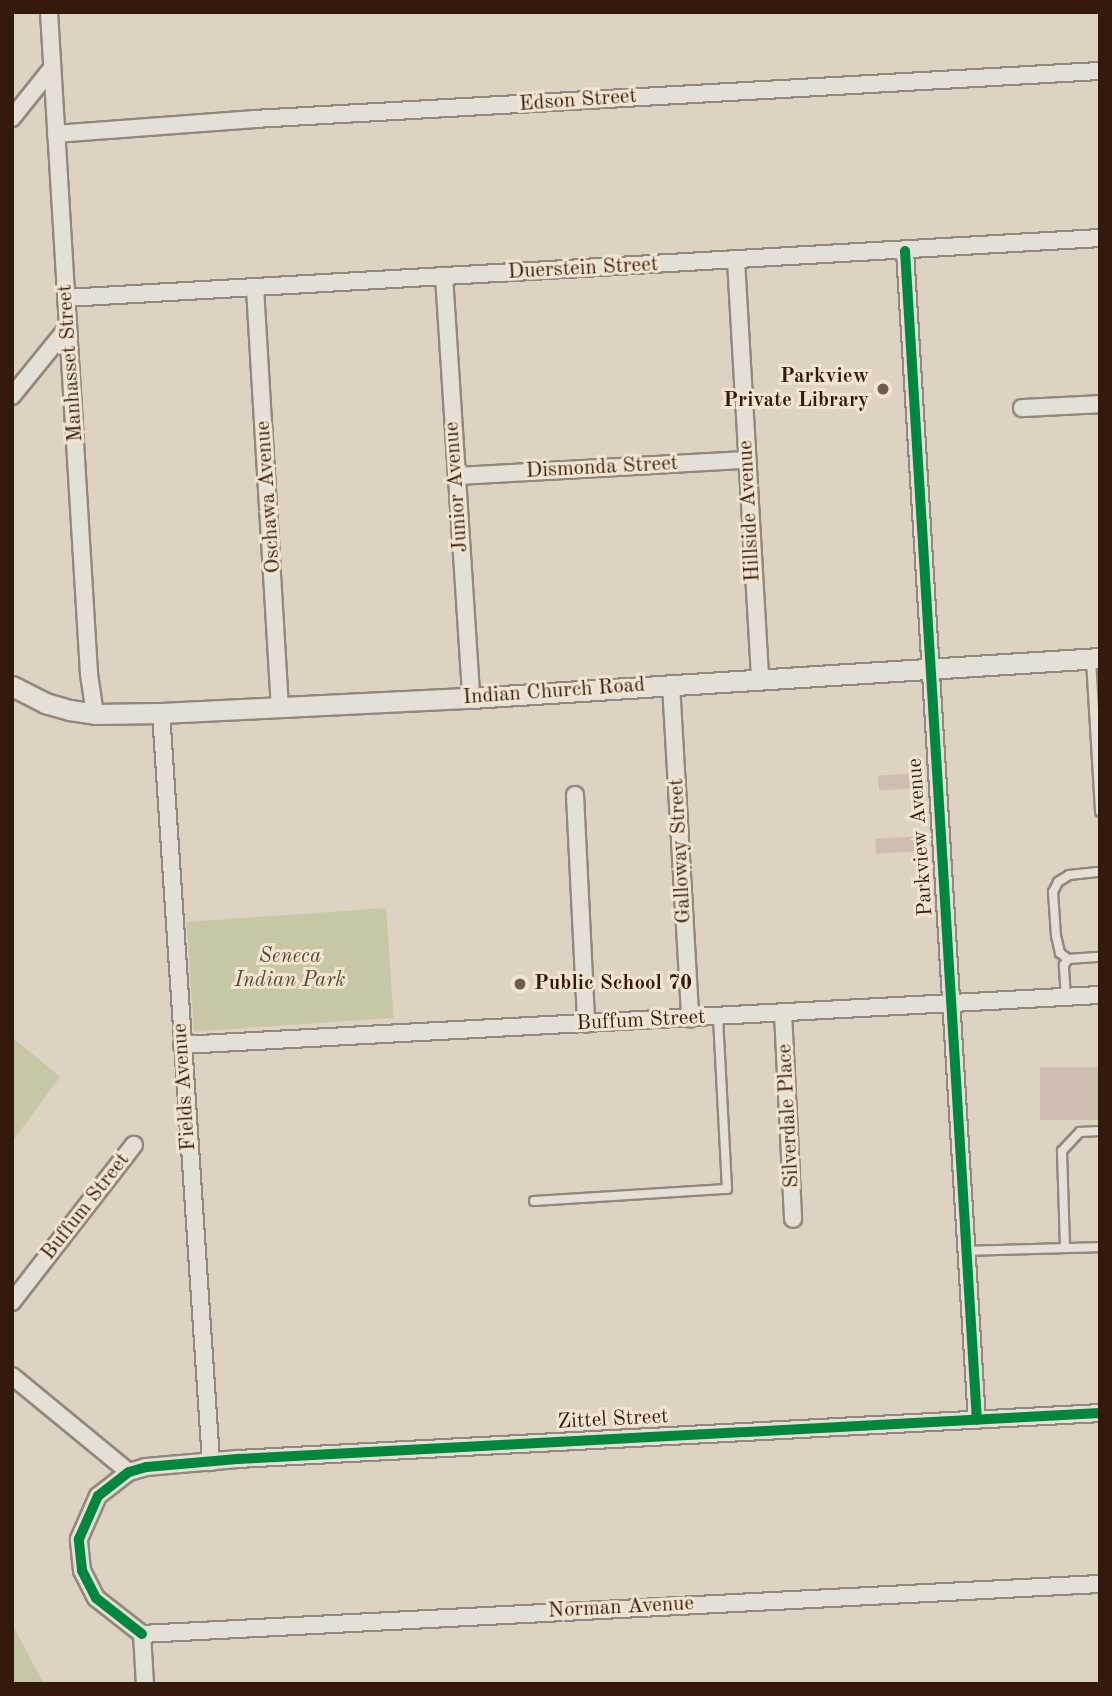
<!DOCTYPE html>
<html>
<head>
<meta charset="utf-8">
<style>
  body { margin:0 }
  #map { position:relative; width:1112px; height:1696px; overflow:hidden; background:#ded3c2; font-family:"Old Standard TT",serif }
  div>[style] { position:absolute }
  .green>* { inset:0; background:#c7c7a6; transform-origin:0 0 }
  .building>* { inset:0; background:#cfbdb2; transform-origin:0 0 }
  .roads { filter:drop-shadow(2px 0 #92887d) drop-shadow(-2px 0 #92887d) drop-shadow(0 2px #92887d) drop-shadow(0 -2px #92887d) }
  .service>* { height:8px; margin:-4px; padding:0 4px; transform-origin:4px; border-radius:4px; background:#e5e0d7 }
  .minor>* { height:16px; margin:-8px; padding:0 8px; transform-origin:8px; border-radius:8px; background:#e5e0d7 }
  .tertiary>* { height:19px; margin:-9.5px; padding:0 9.5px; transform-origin:9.5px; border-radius:9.5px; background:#e5e0d7 }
  .cycleway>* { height:10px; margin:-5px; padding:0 5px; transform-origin:5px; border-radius:5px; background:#00873e }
  .dots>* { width:19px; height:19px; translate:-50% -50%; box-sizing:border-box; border:4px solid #f1e4d0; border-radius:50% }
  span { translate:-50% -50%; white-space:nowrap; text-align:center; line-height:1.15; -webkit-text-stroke:6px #f1e4d0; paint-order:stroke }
  .street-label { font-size:21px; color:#341a0d }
  .poi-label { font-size:21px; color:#341a0d; font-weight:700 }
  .right { translate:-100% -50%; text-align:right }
  .left { translate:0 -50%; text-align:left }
  .park-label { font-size:21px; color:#5b4b34; font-style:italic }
  .frame { position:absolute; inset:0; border:14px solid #341a0d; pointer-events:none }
</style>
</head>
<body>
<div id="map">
  <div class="green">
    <i style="left:386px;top:908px;width:110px;height:200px;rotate:86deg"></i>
    <i style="clip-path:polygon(12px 1037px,60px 1077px,12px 1142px)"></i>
    <i style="clip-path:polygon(12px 1618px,13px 1626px,44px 1684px,12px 1684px)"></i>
  </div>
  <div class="building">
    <i style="left:915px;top:773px;width:15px;height:37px;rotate:86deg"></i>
    <i style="left:919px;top:836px;width:15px;height:44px;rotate:86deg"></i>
    <i style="left:1100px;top:1067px;width:53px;height:60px;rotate:90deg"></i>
  </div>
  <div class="roads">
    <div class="service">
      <i style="left:1091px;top:659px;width:153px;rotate:86.6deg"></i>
      <i style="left:1068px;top:959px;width:10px;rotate:-143deg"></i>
      <i style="left:1060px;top:953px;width:17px;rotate:-103deg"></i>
      <i style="left:1056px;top:936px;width:44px;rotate:-93.9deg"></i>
      <i style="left:1053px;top:892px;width:11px;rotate:-63deg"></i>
      <i style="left:1058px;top:882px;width:13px;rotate:-32deg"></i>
      <i style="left:1069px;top:875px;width:31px;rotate:-6deg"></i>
      <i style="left:1066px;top:997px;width:32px;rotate:-94deg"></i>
      <i style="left:1064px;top:965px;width:7px;rotate:-56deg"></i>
      <i style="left:1068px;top:959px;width:32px;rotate:-4deg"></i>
      <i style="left:534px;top:1201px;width:193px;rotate:-3.6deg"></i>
      <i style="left:727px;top:1189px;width:172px;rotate:-93deg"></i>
      <i style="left:1065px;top:1247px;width:96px;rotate:-91.8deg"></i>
      <i style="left:1062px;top:1151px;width:26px;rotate:-47deg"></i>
      <i style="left:1080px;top:1132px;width:20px;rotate:-3deg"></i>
      <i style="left:967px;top:1251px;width:133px;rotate:-1.7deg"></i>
    </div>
    <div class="minor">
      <i style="left:49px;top:12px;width:663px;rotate:86.54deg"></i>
      <i style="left:89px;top:674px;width:40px;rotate:81.5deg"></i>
      <i style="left:12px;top:118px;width:64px;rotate:-51.3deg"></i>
      <i style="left:56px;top:134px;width:199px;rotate:-4.3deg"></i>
      <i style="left:254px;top:119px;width:847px;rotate:-3.25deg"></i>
      <i style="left:905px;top:251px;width:1171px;rotate:86.48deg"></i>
      <i style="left:736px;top:260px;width:419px;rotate:86.7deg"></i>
      <i style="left:444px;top:276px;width:423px;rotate:86.3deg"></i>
      <i style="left:255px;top:288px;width:420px;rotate:86.6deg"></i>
      <i style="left:66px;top:298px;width:1036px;rotate:-3.32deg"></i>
      <i style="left:12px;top:396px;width:89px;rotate:-50.9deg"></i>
      <i style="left:1022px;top:408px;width:78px;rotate:-2.9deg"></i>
      <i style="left:457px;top:476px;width:290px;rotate:-3.2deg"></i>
      <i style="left:671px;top:684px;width:335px;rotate:86.7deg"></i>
      <i style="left:161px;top:713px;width:751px;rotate:86.18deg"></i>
      <i style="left:575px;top:795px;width:229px;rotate:87.2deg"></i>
      <i style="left:783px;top:1013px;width:206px;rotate:87.2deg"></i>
      <i style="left:182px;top:1045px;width:919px;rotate:-3.12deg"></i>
      <i style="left:12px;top:1302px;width:199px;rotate:-52.2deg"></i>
      <i style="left:12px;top:1376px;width:151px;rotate:39.4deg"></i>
      <i style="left:142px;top:1634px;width:58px;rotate:-142deg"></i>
      <i style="left:96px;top:1598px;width:31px;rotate:-117deg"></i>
      <i style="left:82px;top:1570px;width:31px;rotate:-96deg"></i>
      <i style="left:79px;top:1539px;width:47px;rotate:-66.2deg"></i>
      <i style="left:98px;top:1496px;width:39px;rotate:-38deg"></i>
      <i style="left:129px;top:1472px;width:18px;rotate:-16deg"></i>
      <i style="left:146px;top:1467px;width:92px;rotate:-5deg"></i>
      <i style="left:238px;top:1459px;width:863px;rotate:-3.05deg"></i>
      <i style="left:142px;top:1634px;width:959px;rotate:-2.99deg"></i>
      <i style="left:142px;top:1634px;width:50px;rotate:86.6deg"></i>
    </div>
    <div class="tertiary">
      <i style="left:12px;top:686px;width:37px;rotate:27deg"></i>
      <i style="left:45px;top:703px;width:26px;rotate:16deg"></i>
      <i style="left:70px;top:710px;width:25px;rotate:9deg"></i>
      <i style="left:95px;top:714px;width:66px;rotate:-0.9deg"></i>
      <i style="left:161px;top:713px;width:310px;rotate:-2.8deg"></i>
      <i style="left:471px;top:698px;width:630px;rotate:-3.64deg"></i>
    </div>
  </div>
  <div class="cycleway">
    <i style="left:905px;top:251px;width:1171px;rotate:86.48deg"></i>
    <i style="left:142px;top:1634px;width:58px;rotate:-142deg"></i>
    <i style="left:96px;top:1598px;width:31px;rotate:-117deg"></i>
    <i style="left:82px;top:1570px;width:31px;rotate:-96deg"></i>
    <i style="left:79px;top:1539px;width:47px;rotate:-66.2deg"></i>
    <i style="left:98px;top:1496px;width:39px;rotate:-38deg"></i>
    <i style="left:129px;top:1472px;width:18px;rotate:-16deg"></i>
    <i style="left:146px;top:1467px;width:92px;rotate:-5deg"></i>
    <i style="left:238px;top:1459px;width:863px;rotate:-3.05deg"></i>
  </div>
  <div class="dots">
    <i style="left:883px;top:389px;background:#705b4c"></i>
    <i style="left:520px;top:984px;background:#705b4c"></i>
  </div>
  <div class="street-label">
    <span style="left:578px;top:101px;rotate:-4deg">Edson Street</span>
    <span style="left:583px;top:269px;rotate:-3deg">Duerstein Street</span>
    <span style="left:71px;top:363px;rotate:-94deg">Manhasset Street</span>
    <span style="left:602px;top:468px;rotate:-3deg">Dismonda Street</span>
    <span style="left:457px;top:487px;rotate:-94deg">Junior Avenue</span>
    <span style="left:269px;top:497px;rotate:-94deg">Oschawa Avenue</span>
    <span style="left:750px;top:511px;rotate:-93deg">Hillside Avenue</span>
    <span style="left:554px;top:692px;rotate:-4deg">Indian Church Road</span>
    <span style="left:921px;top:837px;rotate:-94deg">Parkview Avenue</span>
    <span style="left:681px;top:851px;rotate:-93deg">Galloway Street</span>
    <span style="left:641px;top:1021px;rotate:-3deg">Buffum Street</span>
    <span style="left:185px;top:1087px;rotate:-94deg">Fields Avenue</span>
    <span style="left:789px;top:1116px;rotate:-93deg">Silverdale Place</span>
    <span style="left:86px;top:1207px;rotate:-52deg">Buffum Street</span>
    <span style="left:613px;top:1420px;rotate:-3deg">Zittel Street</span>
    <span style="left:621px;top:1608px;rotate:-3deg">Norman Avenue</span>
  </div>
  <div class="poi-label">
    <span class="right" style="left:869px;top:389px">Parkview<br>Private Library</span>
    <span class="left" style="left:534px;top:984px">Public School 70</span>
  </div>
  <div class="park-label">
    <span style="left:290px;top:969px">Seneca<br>Indian Park</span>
  </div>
  <div class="frame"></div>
</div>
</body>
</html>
